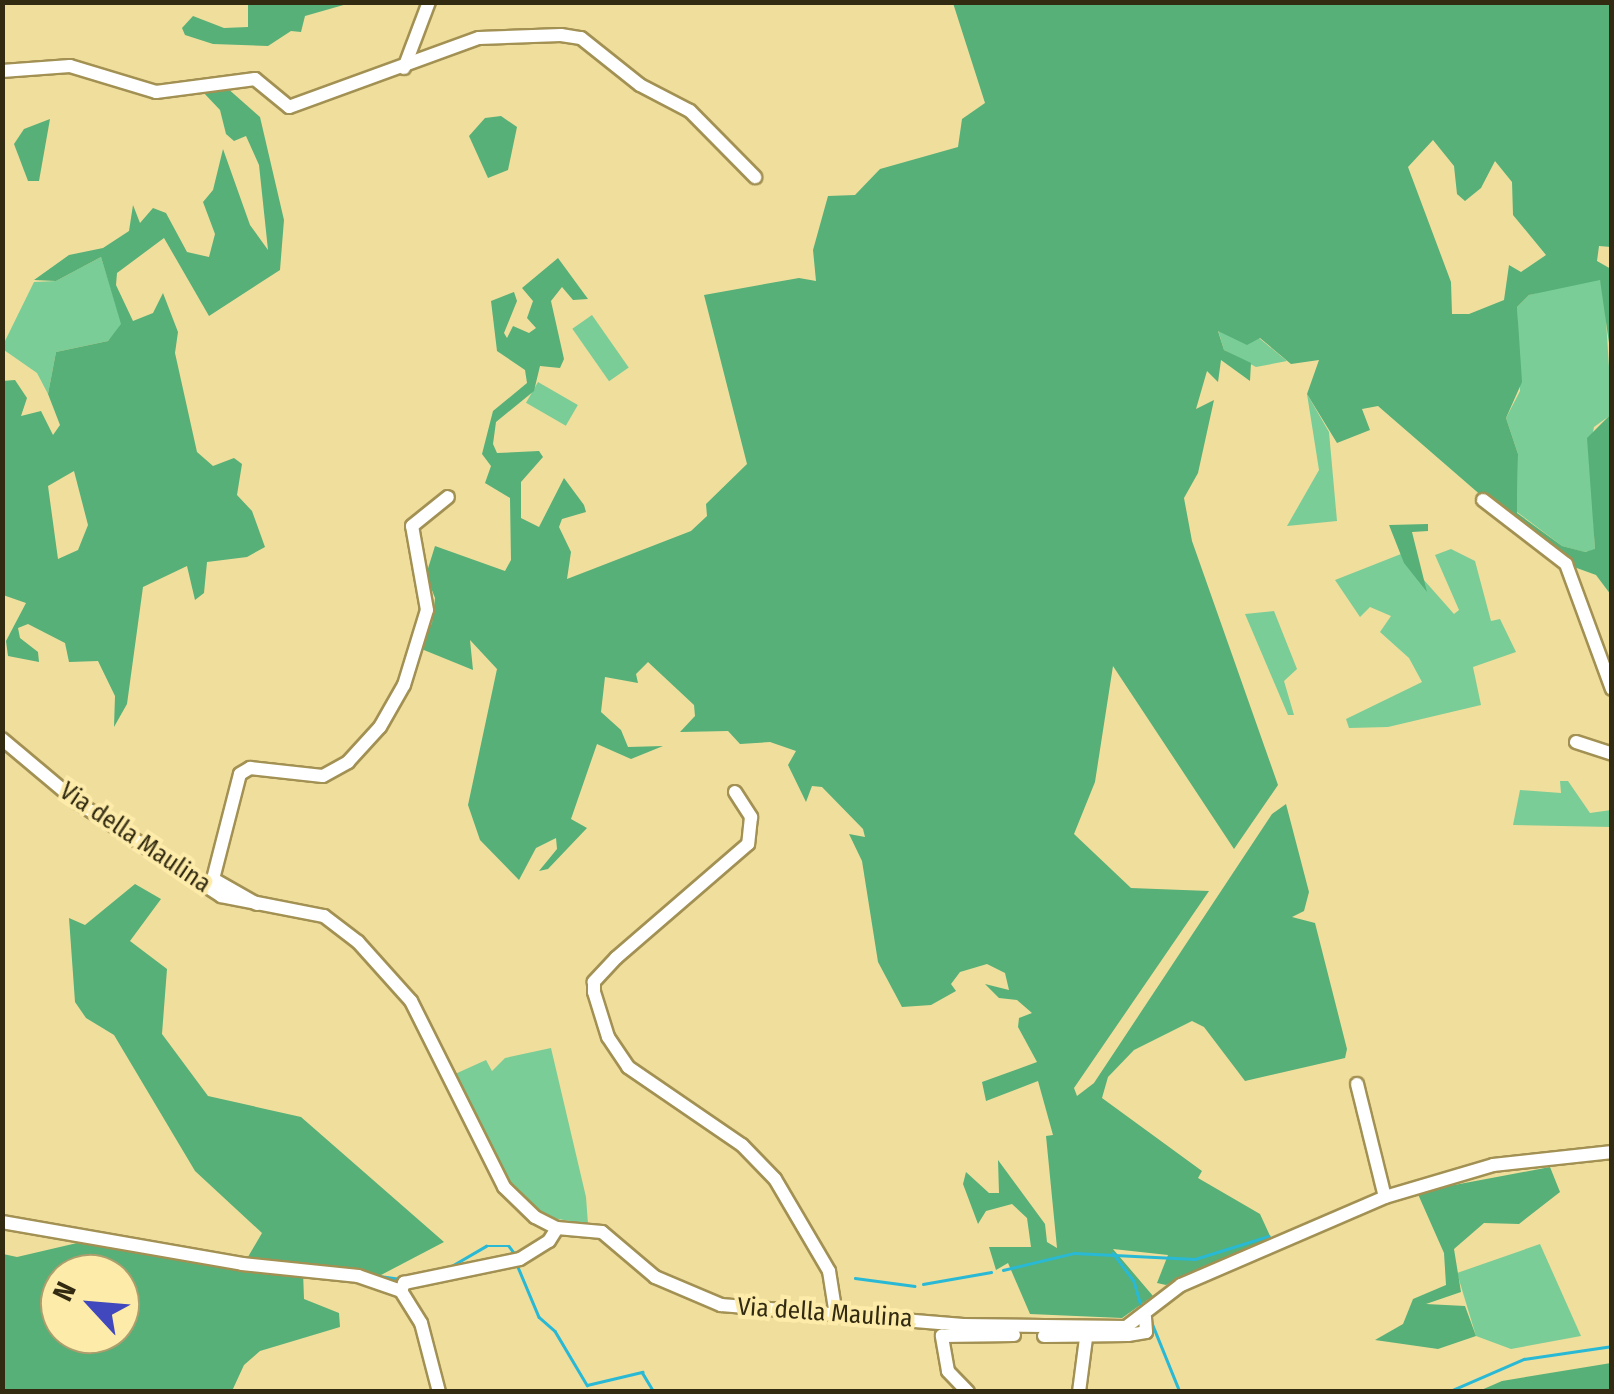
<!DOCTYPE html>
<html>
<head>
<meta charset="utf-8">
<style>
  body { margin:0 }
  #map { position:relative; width:1614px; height:1394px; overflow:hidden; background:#f0de9d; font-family:"Fira Sans Condensed",sans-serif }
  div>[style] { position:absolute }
  .green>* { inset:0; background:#7acd97; transform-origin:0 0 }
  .forest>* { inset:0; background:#56b078 }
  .stream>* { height:2.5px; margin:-1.25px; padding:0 1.25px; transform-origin:1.25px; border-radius:1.25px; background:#29b9d5 }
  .roads { filter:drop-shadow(2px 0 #a29153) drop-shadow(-2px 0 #a29153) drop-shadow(0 2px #a29153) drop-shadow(0 -2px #a29153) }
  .minor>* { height:12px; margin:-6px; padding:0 6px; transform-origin:6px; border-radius:6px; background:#fff }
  span { translate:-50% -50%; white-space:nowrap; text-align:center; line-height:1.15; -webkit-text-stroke:8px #fdebaa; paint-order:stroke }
  .street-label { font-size:25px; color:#322b11 }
  .frame { position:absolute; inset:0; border:5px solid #322b11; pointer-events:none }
  .north { position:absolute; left:40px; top:1254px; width:100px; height:100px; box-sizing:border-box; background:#fdebaa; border:2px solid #ac9e6d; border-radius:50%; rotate:296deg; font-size:28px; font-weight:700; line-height:40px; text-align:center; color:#322b11 }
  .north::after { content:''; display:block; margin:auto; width:35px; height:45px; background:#4148bd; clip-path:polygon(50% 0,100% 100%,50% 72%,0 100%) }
</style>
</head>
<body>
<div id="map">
  <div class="green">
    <i style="clip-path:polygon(101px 257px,122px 325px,108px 341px,56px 352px,48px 394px,37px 373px,4px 350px,5px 341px,34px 282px,56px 281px)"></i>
    <i style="clip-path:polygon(1589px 279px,1600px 280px,1604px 289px,1612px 414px,1594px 427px,1590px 446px,1595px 550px,1584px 552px,1562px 546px,1517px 512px,1518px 454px,1506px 418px,1520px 391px,1517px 307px,1529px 295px)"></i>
    <i style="left:592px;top:315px;width:64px;height:24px;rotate:55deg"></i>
    <i style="clip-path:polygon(1218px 330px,1247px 344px,1259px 338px,1287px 361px,1256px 367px,1224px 350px)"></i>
    <i style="left:538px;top:382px;width:46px;height:24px;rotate:30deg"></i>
    <i style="clip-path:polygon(1307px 394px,1329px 432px,1337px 521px,1287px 526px,1319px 470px)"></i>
    <i style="clip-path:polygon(1451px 549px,1475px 561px,1491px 621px,1500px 619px,1516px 652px,1473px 667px,1481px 705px,1388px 727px,1349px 728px,1346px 719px,1422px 682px,1409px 658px,1380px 632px,1391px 616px,1370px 607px,1360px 617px,1335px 580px,1401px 554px,1454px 614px,1459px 610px,1435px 555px)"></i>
    <i style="clip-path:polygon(1274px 611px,1297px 669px,1284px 681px,1294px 715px,1288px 715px,1245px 614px)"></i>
    <i style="clip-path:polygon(1560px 781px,1568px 781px,1590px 813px,1611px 810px,1611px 827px,1513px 825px,1520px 790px,1561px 793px)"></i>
    <i style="clip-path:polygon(551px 1048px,586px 1197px,588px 1224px,540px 1216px,522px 1199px,485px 1150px,455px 1074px,486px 1060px,492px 1071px,505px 1058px)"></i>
    <i style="clip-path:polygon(1540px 1244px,1581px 1336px,1511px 1349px,1476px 1336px,1457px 1273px)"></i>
  </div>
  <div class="forest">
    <i style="clip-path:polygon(248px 3px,347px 2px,347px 4px,305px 16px,301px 32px,291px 31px,268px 46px,213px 44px,185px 35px,182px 28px,193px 16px,224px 28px,248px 27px)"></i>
    <i style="clip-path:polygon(evenodd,953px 3px,1611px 3px,1611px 247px,1599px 246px,1597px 261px,1611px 269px,1611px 357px,1600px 280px,1529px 295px,1517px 307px,1522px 382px,1506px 418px,1518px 454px,1517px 513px,1562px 546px,1585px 552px,1595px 549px,1587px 438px,1611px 414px,1611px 595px,1596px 575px,1574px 567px,1491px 504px,1378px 406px,1362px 409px,1370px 430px,1337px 443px,1307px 394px,1319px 360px,1291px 364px,1260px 338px,1247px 345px,1218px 331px,1224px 350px,1251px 363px,1250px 381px,1221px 360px,1218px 382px,1207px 371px,1196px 409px,1214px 400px,1198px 473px,1184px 498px,1192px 541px,1278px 785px,1234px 849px,1113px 666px,1095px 782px,1074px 834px,1131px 888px,1209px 891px,1074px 1088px,1077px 1096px,1094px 1083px,1272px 814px,1286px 804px,1309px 892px,1304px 911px,1292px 917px,1315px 923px,1347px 1049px,1345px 1058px,1245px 1081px,1204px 1027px,1192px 1021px,1134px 1050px,1108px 1077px,1102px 1098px,1202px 1171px,1198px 1178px,1260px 1214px,1271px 1238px,1166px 1285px,1157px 1283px,1168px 1255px,1113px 1249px,1153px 1296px,1122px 1318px,1030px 1314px,1008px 1263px,996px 1270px,989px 1247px,1031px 1247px,1027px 1218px,1012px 1204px,986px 1211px,978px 1224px,963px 1184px,966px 1172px,989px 1193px,999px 1193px,998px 1160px,1045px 1224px,1047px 1242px,1057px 1248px,1046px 1136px,1053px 1135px,1038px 1081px,986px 1101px,982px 1082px,1037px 1062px,1018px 1027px,1019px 1018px,1032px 1013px,1017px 1000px,999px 998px,985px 984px,1009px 990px,1005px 973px,987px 964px,960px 972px,951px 984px,956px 991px,931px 1005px,902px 1007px,878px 962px,862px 861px,849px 834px,865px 837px,863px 829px,822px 787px,812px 786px,806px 802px,788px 765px,796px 751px,770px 742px,740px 744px,728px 731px,680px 732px,695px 716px,694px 705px,648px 662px,636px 674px,638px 683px,605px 677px,601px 712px,621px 730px,628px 747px,663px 746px,631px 759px,597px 744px,571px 819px,587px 828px,548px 869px,539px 871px,557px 849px,556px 838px,536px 848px,519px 880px,480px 840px,468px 805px,497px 669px,470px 640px,473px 670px,419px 648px,432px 623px,435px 598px,426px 575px,435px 546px,505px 571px,511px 560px,510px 498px,485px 483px,491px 466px,482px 454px,493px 411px,527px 383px,525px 370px,497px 351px,491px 301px,514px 292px,517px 301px,504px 333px,507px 338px,513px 326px,529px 333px,536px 328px,527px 318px,533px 301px,522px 288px,558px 258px,588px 299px,573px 300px,562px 287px,551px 301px,564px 359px,560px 368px,540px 366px,534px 391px,496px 422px,493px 444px,497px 453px,539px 451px,543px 457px,521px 482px,521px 518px,539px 527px,564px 478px,584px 505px,586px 512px,562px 519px,559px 527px,571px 552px,567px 579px,691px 531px,707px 516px,706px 504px,747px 464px,704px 295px,799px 278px,816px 281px,813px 250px,828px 196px,855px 195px,880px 169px,958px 147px,962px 119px,985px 103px,953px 3px,1433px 140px,1454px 166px,1457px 194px,1465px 201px,1481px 188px,1495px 161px,1512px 182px,1513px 215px,1546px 255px,1521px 272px,1509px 265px,1504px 300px,1469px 314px,1452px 314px,1451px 282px,1408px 167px,1433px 140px)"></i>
    <i style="clip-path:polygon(evenodd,226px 87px,260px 117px,284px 220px,280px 270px,209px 316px,164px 238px,117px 273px,116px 285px,133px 321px,153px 313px,163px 293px,178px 332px,175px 353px,197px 452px,213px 466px,234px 458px,242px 464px,237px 495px,252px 511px,265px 547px,247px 557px,207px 562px,204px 593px,195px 600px,187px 566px,143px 587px,127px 704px,114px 727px,115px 696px,98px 661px,69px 662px,65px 643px,28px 624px,18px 628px,20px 638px,38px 652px,39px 662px,8px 656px,6px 641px,26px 603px,3px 595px,2px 381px,15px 380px,27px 398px,21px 416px,41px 411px,53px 435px,60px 425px,48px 394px,56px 352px,108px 341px,121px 324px,101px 257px,56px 281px,34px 280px,69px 255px,103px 248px,129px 231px,133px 205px,140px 223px,153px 208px,166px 213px,187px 252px,209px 257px,215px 234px,203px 202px,213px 190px,223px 149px,250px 225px,268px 250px,259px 165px,246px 136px,234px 141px,226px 134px,220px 110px,202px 91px,226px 87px,74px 471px,88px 525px,78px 550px,58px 559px,48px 486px,74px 471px)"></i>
    <i style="clip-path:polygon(501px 116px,517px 127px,508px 170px,488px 178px,469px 136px,485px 118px)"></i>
    <i style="clip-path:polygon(50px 119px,39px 181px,28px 181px,14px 144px,24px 129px)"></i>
    <i style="clip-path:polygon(1428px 524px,1428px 531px,1412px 532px,1427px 592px,1404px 563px,1389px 525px)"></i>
    <i style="clip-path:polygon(evenodd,135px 884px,161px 899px,130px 941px,167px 969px,162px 1034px,208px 1096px,301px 1117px,444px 1242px,381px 1275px,303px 1271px,304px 1299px,339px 1313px,340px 1327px,260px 1351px,244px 1365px,232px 1391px,3px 1392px,3px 1254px,17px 1257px,77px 1243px,245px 1262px,262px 1233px,195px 1171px,114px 1035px,86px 1018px,75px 1002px,69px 918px,85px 925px,135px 884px,60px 1274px,120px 1274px,120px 1334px,60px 1334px,60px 1274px)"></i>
    <i style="clip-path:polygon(1550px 1167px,1560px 1192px,1519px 1224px,1484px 1223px,1454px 1249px,1461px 1292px,1426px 1304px,1465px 1306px,1476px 1336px,1438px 1349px,1375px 1340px,1403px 1324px,1413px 1299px,1446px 1285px,1444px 1253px,1417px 1192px)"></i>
    <i style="clip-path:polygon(1611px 1363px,1611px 1391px,1479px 1391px,1502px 1381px)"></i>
  </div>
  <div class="stream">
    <i style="left:1113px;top:1253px;width:35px;rotate:53deg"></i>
    <i style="left:1134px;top:1281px;width:26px;rotate:74deg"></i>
    <i style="left:518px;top:1267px;width:54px;rotate:67.2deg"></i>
    <i style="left:539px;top:1317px;width:21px;rotate:41deg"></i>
    <i style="left:555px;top:1331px;width:63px;rotate:59.3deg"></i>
    <i style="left:587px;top:1385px;width:57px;rotate:-13.3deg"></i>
    <i style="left:642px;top:1372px;width:23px;rotate:59deg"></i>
    <i style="left:1003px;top:1270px;width:73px;rotate:-13.5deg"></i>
    <i style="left:1074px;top:1253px;width:121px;rotate:2.8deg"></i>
    <i style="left:1195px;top:1259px;width:77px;rotate:-17.3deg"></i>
    <i style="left:372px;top:1275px;width:27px;rotate:8deg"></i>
    <i style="left:405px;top:1277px;width:44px;rotate:-11.8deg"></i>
    <i style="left:448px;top:1268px;width:44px;rotate:-30.1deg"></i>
    <i style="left:486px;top:1246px;width:23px"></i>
    <i style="left:509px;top:1246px;width:10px;rotate:53deg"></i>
    <i style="left:855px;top:1278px;width:60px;rotate:7.7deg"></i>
    <i style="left:923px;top:1284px;width:69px;rotate:-10deg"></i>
    <i style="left:1152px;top:1323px;width:74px;rotate:67.9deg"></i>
    <i style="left:1448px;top:1392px;width:83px;rotate:-23.5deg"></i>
    <i style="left:1524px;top:1359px;width:89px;rotate:-8.4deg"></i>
  </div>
  <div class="roads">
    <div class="minor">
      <i style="left:404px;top:68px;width:71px;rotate:-69.3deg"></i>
      <i style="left:2px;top:71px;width:68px;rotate:-4.2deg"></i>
      <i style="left:70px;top:66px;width:90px;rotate:16.8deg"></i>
      <i style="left:156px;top:92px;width:100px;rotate:-7.5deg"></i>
      <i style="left:255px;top:79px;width:44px;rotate:39.5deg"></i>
      <i style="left:289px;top:107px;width:202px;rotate:-20deg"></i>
      <i style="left:479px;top:38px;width:82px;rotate:-2.1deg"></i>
      <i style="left:561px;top:35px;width:20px;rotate:9deg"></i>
      <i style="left:581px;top:38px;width:75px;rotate:38.5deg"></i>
      <i style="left:640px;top:85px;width:56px;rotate:27.5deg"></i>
      <i style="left:690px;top:111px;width:93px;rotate:45.4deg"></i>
      <i style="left:1483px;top:500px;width:105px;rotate:37.6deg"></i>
      <i style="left:1566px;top:564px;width:133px;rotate:69.8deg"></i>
      <i style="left:2px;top:739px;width:98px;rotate:40deg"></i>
      <i style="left:77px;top:802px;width:172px;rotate:33.1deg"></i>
      <i style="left:221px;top:896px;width:105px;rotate:11deg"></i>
      <i style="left:324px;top:916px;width:43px;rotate:37.4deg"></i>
      <i style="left:358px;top:942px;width:79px;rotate:48.1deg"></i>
      <i style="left:411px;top:1001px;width:208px;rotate:63.4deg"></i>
      <i style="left:504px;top:1187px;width:43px;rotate:44.1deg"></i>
      <i style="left:535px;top:1217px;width:25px;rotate:27deg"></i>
      <i style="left:557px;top:1228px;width:45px;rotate:5.1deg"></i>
      <i style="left:602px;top:1232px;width:70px;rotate:40.3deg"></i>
      <i style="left:655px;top:1277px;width:72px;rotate:23deg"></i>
      <i style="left:721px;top:1305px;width:243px;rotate:4.7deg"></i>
      <i style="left:963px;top:1325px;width:163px;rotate:0.7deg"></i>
      <i style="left:1126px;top:1327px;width:69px;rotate:-37.4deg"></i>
      <i style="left:1181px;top:1285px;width:222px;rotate:-23.3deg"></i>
      <i style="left:1385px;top:1197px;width:113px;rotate:-16.5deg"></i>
      <i style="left:1493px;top:1165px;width:120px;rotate:-6.2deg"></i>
      <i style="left:1576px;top:742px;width:38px;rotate:18deg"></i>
      <i style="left:735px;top:792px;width:30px;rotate:57deg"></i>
      <i style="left:751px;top:817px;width:27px;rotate:96deg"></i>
      <i style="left:748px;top:844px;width:174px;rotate:139.2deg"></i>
      <i style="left:616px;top:958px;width:33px;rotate:133deg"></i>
      <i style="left:594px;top:982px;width:10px;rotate:90deg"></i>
      <i style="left:594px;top:992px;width:47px;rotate:72.7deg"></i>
      <i style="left:608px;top:1037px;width:36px;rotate:56deg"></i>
      <i style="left:628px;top:1067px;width:138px;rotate:34.4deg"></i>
      <i style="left:742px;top:1145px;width:47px;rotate:45.9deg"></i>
      <i style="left:775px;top:1179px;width:107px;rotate:59.6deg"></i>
      <i style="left:829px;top:1271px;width:39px;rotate:81deg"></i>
      <i style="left:257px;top:904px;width:51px;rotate:-150.4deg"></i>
      <i style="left:213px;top:879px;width:108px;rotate:-75.6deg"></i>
      <i style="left:240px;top:774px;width:12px;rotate:-31deg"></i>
      <i style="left:250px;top:768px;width:73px;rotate:6.3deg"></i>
      <i style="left:323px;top:776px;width:29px;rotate:-29deg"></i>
      <i style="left:348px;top:762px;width:47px;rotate:-47.6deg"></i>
      <i style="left:380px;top:727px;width:48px;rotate:-60.3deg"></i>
      <i style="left:404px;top:685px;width:78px;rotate:-73deg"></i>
      <i style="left:427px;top:610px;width:85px;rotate:-100.1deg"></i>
      <i style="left:412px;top:526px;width:46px;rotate:-38.9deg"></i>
      <i style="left:1357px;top:1084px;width:116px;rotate:76.1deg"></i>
      <i style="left:2px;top:1222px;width:244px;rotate:9.9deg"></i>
      <i style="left:242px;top:1264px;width:117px;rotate:5.9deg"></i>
      <i style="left:358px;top:1276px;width:46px;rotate:19.2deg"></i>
      <i style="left:1044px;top:1336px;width:84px;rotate:-0.7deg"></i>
      <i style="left:1128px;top:1335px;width:18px;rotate:-9deg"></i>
      <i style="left:1146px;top:1332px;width:15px;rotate:-94deg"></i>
      <i style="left:439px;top:1392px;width:71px;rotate:-104.6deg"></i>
      <i style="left:421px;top:1323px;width:38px;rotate:-122deg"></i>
      <i style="left:401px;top:1291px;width:9px;rotate:-69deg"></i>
      <i style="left:404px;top:1283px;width:118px;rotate:-11.7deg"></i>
      <i style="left:520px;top:1259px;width:34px;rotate:-32deg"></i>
      <i style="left:549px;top:1241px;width:15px;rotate:-58deg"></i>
      <i style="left:968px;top:1392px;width:29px;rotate:-134deg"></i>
      <i style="left:948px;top:1371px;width:36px;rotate:-100deg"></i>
      <i style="left:942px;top:1336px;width:72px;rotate:-0.8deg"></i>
      <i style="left:1079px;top:1392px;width:63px;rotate:-82.6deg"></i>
    </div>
  </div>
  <div class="street-label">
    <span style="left:135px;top:838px;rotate:34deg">Via della Maulina</span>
    <span style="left:825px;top:1313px;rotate:4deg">Via della Maulina</span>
  </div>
  <div class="frame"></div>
  <div class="north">N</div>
</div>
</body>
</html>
